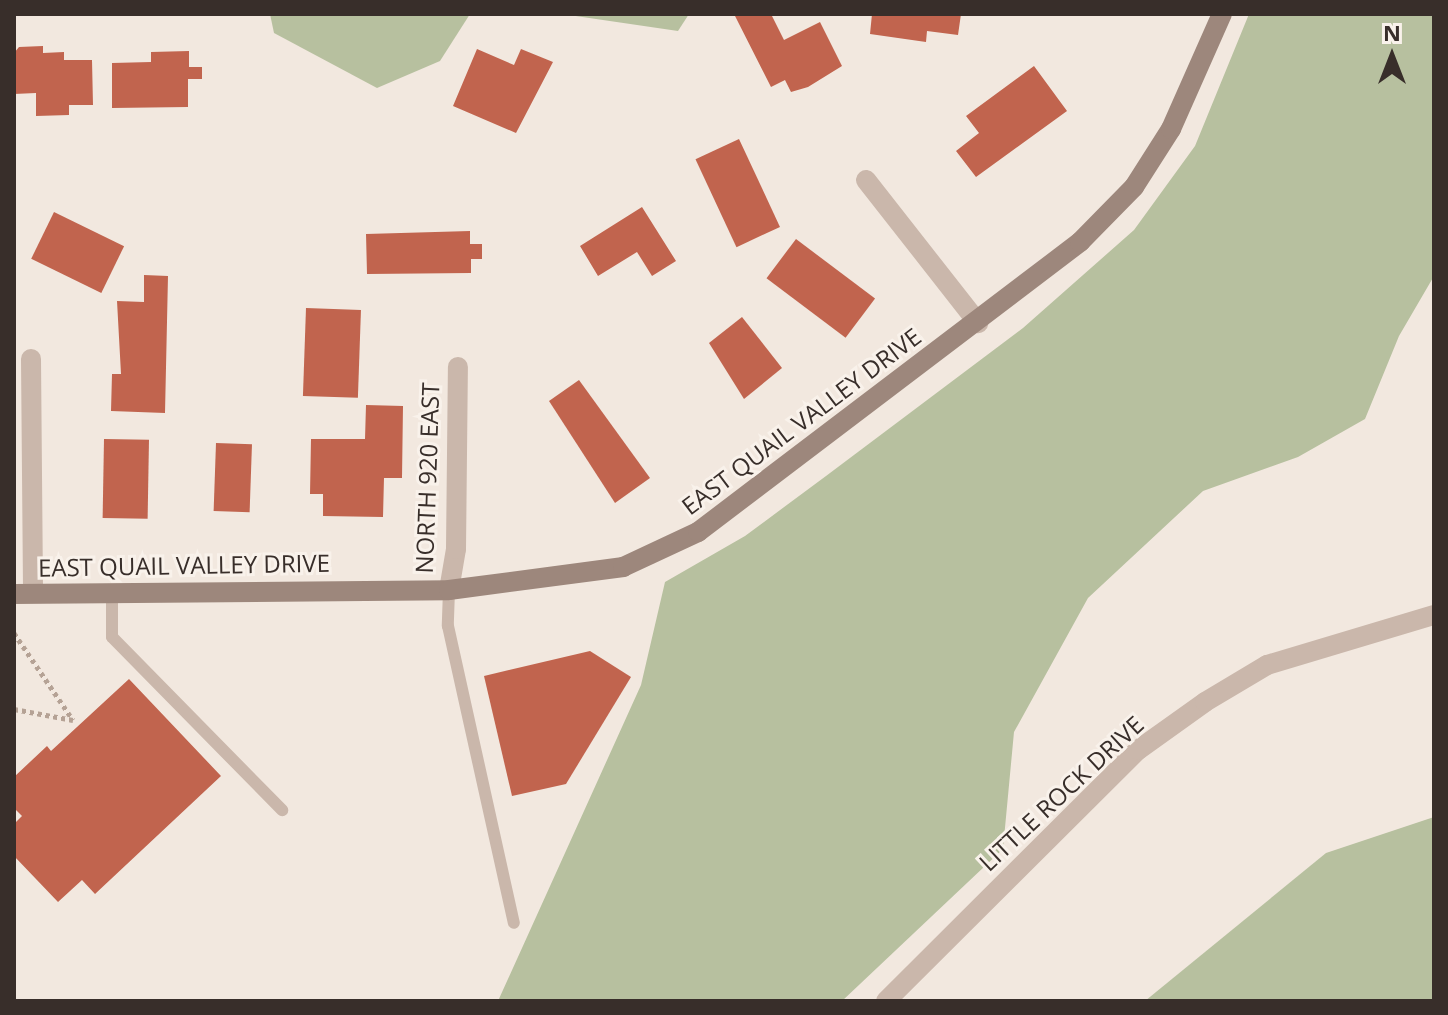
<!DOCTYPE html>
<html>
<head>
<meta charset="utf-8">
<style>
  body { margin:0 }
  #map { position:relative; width:1448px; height:1015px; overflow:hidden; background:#f2e8df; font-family:"Open Sans",sans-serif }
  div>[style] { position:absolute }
  .green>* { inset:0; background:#b7c09f }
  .building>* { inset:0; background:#c1644e; transform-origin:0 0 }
  .path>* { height:5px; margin-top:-2.5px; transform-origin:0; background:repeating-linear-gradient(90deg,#b5a295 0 4px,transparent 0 8px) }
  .lane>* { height:12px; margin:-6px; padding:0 6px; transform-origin:6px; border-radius:6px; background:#cab7ab }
  .street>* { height:20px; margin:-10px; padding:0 10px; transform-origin:10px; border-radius:10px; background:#cab7ab }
  .secondary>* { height:20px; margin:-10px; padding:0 10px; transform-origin:10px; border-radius:10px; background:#9d877c }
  span { translate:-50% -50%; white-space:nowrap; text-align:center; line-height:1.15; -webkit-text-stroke:6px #f9f2eb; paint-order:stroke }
  .street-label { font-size:24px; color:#382e2a }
  .frame { position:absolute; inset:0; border:16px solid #382e2a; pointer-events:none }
  .north { position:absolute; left:1352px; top:16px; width:80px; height:80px; -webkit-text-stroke:6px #f9f2eb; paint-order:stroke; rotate:0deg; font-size:22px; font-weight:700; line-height:32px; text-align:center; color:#382e2a }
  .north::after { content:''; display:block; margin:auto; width:28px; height:36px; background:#382e2a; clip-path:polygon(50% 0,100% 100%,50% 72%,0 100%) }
</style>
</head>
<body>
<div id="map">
  <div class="green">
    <i style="clip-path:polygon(270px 14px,470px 14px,440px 61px,377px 88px,274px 33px)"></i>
    <i style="clip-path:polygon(562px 14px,689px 14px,678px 31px)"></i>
    <i style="clip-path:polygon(1249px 14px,1434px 14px,1434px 276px,1399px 336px,1365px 419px,1298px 457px,1203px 491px,1088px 598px,1014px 732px,1003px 849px,842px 1001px,498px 1001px,641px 685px,665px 582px,745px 536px,826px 476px,1023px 328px,1134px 230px,1195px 146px)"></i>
    <i style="clip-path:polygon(1434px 817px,1434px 1001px,1145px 1001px,1326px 853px)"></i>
  </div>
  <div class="building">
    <i style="clip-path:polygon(734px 14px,771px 14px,784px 40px,820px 22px,842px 66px,808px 87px,791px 92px,785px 80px,771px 87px)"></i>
    <i style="clip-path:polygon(872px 14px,961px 14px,958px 35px,927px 31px,926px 42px,870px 34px)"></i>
    <i style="clip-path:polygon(43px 46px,43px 53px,64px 52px,64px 60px,92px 60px,93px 105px,69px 105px,69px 115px,36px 116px,36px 93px,14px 94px,14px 53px,19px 47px)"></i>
    <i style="clip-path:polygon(477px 49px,514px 65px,521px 49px,553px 62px,516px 133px,453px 106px)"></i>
    <i style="clip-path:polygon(189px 51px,189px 67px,202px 67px,202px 79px,188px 79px,188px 107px,112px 108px,112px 63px,151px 62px,151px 52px)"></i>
    <i style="clip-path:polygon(1034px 66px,1067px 111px,976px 177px,956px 151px,979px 133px,966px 116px)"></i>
    <i style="left:739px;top:139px;width:97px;height:48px;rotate:65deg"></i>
    <i style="clip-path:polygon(642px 207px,676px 261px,652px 276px,637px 252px,598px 276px,580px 246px)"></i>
    <i style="left:54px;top:212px;width:78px;height:52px;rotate:26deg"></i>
    <i style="clip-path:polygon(470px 231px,470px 244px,482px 244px,482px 259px,471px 259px,471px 273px,367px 274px,366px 234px)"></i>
    <i style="left:796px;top:239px;width:99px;height:49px;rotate:37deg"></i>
    <i style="clip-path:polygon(144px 275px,168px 276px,165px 413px,111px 411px,112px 374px,121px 374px,117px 301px,144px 302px)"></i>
    <i style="left:306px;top:308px;width:55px;height:88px;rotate:2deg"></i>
    <i style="clip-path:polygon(742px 317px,782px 368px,744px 399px,709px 343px)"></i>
    <i style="clip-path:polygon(579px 380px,650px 478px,615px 503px,549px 401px)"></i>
    <i style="clip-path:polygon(366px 405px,403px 406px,402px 478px,384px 478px,383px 517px,323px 516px,323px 494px,310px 494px,311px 439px,365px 439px)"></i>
    <i style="left:104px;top:439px;width:45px;height:79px;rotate:1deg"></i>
    <i style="left:216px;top:443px;width:36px;height:68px;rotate:2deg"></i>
    <i style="clip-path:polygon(590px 651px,631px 677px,566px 784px,512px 796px,484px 676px)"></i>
    <i style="clip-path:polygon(129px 679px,221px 776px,95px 894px,82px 880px,58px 902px,14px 856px,14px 824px,22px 816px,14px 808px,14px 777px,47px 746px,51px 751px)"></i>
  </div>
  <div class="path">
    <i style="left:14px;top:633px;width:105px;rotate:55.9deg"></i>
    <i style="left:73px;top:720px;width:60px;rotate:-169.4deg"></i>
  </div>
  <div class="lane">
    <i style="left:449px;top:590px;width:36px;rotate:92deg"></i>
    <i style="left:448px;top:626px;width:304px;rotate:77.5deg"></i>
    <i style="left:112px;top:592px;width:45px;rotate:90deg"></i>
    <i style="left:112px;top:637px;width:243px;rotate:45.5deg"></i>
  </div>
  <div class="street">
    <i style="left:866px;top:180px;width:182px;rotate:51.9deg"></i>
    <i style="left:31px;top:359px;width:234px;rotate:89.5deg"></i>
    <i style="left:449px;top:590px;width:42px;rotate:-80.3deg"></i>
    <i style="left:456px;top:549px;width:182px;rotate:-89.4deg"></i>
    <i style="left:886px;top:1001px;width:356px;rotate:-44.9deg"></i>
    <i style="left:1138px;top:750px;width:82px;rotate:-35.6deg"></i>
    <i style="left:1205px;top:702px;width:72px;rotate:-30.8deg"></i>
    <i style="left:1267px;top:665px;width:174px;rotate:-16.7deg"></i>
  </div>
  <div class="secondary">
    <i style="left:14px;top:594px;width:435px;rotate:-0.5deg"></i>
    <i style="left:449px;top:590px;width:176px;rotate:-7.5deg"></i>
    <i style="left:623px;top:567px;width:83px;rotate:-25deg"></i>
    <i style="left:698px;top:532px;width:480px;rotate:-37.2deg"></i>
    <i style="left:1080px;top:242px;width:77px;rotate:-45.5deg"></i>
    <i style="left:1134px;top:187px;width:69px;rotate:-57.5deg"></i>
    <i style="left:1171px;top:129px;width:126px;rotate:-66.1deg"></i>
  </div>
  <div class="street-label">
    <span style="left:801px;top:421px;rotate:-37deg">EAST QUAIL VALLEY DRIVE</span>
    <span style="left:427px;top:478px;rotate:-88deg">NORTH 920 EAST</span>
    <span style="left:184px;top:565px;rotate:-1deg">EAST QUAIL VALLEY DRIVE</span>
    <span style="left:1061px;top:793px;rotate:-43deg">LITTLE ROCK DRIVE</span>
  </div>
  <div class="frame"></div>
  <div class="north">N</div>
</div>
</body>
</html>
